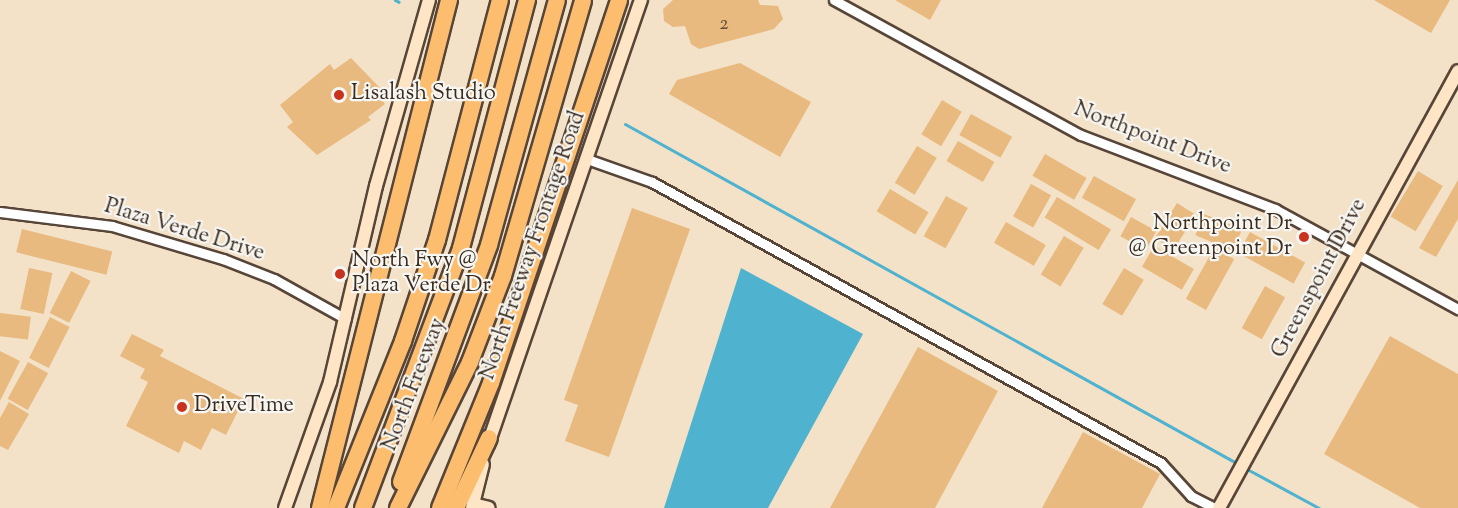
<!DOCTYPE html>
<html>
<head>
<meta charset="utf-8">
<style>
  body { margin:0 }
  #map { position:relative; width:1458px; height:508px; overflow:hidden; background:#f3e1c8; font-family:"Sorts Mill Goudy",serif }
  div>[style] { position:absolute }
  .water>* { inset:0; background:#4fb2ce }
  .stream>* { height:3px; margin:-1.5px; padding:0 1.5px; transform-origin:1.5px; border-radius:1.5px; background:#4fb2ce }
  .building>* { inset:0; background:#e8ba7f; transform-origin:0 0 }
  .roads { filter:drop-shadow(2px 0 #574538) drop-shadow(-2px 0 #574538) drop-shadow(0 2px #574538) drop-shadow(0 -2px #574538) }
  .street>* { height:9px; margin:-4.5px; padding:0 4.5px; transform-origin:4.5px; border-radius:4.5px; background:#fff }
  .secondary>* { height:12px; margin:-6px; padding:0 6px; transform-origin:6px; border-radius:6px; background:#fee5c5 }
  .highway>* { height:16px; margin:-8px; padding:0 8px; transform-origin:8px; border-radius:8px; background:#fcbd6f }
  .dots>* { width:16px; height:16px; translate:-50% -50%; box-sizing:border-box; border:3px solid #f6f6f2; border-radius:50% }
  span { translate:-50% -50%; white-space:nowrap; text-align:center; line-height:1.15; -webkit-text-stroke:4.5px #f6f6f2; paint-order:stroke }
  .number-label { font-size:20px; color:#664e36 }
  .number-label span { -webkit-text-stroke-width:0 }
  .poi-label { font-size:22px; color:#3b2a1e }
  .left { translate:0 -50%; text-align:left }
  .right { translate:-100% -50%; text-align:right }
  .street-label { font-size:22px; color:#3b2a1e }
</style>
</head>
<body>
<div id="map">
  <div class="water">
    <i style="clip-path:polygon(741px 268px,863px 334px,768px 508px,664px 508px)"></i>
  </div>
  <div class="stream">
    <i style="left:395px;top:0;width:4px;rotate:27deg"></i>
    <i style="left:625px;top:124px;width:703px;rotate:29.01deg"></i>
    <i style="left:1245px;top:468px;width:84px;rotate:28.4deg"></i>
  </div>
  <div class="building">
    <i style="clip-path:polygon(673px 0,758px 0,760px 5px,778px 6px,783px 19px,774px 29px,699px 49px,691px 44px,685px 26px,673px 27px,664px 21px,663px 9px)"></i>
    <i style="clip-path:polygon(895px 0,941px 0,930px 20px)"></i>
    <i style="clip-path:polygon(1374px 0,1450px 0,1431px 33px)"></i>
    <i style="clip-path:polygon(351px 58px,380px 88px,375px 91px,385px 104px,368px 117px,371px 120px,317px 155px,287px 127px,293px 122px,280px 105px,330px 64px,334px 70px)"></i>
    <i style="clip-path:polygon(740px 63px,811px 102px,780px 157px,669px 94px,677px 80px)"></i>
    <i style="left:942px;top:100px;width:23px;height:40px;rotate:31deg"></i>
    <i style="left:971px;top:114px;width:47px;height:24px;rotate:29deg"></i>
    <i style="left:958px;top:141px;width:42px;height:23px;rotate:30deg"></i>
    <i style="left:917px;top:146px;width:23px;height:43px;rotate:31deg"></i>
    <i style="left:1045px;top:154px;width:48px;height:25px;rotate:30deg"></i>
    <i style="left:1418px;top:171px;width:29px;height:53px;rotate:31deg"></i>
    <i style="left:1094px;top:176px;width:48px;height:25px;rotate:29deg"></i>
    <i style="clip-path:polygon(1458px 180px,1458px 219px,1436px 257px,1419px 248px)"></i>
    <i style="left:1031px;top:184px;width:23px;height:37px;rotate:29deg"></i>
    <i style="left:890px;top:189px;width:45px;height:26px;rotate:31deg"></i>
    <i style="left:946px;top:196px;width:25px;height:46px;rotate:29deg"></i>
    <i style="left:1057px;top:197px;width:63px;height:24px;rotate:31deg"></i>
    <i style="left:1177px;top:203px;width:22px;height:42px;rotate:32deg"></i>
    <i style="clip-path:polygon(632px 208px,690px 229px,609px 457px,565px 441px,578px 405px,564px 400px)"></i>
    <i style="left:1204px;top:214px;width:41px;height:23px;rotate:22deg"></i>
    <i style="left:1131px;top:217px;width:29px;height:22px;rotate:29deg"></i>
    <i style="left:1006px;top:222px;width:46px;height:24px;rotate:30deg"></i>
    <i style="left:22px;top:229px;width:93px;height:24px;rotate:14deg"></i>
    <i style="left:1250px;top:232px;width:63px;height:24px;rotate:29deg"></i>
    <i style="left:1064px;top:236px;width:23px;height:45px;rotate:31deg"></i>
    <i style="left:1154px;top:246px;width:46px;height:24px;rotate:30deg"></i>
    <i style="left:1214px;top:248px;width:23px;height:58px;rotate:29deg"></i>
    <i style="left:29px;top:268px;width:24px;height:42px;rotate:12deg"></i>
    <i style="left:1124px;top:268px;width:23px;height:42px;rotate:31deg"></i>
    <i style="left:71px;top:271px;width:22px;height:47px;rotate:27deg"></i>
    <i style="left:1265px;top:286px;width:23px;height:48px;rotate:29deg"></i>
    <i style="left:0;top:313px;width:31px;height:23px;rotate:7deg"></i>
    <i style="left:50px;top:317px;width:22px;height:46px;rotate:27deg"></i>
    <i style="clip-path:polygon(132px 334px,164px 350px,160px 356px,244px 399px,226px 435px,212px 428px,201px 450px,184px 441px,179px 453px,126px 426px,148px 382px,140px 378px,145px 369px,120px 356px)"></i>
    <i style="clip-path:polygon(1390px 336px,1458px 374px,1458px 508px,1420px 508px,1324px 454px)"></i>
    <i style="clip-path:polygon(918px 347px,998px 391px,935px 508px,830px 508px)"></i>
    <i style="clip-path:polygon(0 351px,20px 361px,0 401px)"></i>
    <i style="left:28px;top:362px;width:23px;height:42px;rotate:29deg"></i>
    <i style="clip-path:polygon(9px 402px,29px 414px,8px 450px,0 446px,0 418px)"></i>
    <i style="clip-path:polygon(1083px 432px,1160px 474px,1142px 508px,1042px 508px)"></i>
  </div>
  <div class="roads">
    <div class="street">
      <i style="left:834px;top:0;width:281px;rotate:28.7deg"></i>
      <i style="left:1081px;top:135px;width:208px;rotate:20.9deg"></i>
      <i style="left:1275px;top:209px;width:209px;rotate:28.7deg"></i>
      <i style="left:587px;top:159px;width:69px;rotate:19.5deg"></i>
      <i style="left:652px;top:182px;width:581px;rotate:28.9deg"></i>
      <i style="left:1161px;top:463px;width:45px;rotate:47.7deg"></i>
      <i style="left:1191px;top:496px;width:27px;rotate:27deg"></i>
      <i style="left:0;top:212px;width:113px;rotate:7.1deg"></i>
      <i style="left:112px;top:226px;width:116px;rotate:16.6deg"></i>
      <i style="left:223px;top:259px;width:55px;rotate:21.4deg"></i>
      <i style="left:274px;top:279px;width:82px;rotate:29.1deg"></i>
    </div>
    <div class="secondary">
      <i style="left:488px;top:444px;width:470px;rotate:-71deg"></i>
      <i style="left:473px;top:504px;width:16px;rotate:14deg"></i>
      <i style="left:285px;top:508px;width:134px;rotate:-70.3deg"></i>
      <i style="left:330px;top:382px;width:201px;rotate:-76.8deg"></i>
      <i style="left:376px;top:186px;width:193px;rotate:-74.1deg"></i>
      <i style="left:472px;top:508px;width:45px;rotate:-76deg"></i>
      <i style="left:1219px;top:508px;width:498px;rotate:-61.3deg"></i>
    </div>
    <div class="highway">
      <i style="left:401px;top:482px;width:253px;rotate:-69.6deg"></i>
      <i style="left:489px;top:245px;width:254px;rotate:-74.5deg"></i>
      <i style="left:320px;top:508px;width:524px;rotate:-75.75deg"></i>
      <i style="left:336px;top:508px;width:180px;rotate:-68.1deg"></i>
      <i style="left:403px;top:341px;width:107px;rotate:-71.4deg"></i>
      <i style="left:437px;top:240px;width:248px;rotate:-75.3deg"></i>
      <i style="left:363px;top:508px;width:278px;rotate:-69.3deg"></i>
      <i style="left:461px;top:248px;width:257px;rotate:-75.1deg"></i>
      <i style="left:398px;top:508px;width:163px;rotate:-63.7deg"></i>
      <i style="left:470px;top:362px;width:92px;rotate:-69deg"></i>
      <i style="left:503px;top:276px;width:287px;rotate:-73.8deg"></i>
      <i style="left:440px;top:508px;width:135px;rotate:-67.8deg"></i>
      <i style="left:491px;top:383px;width:404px;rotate:-71.5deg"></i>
      <i style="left:456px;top:508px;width:77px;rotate:-64.8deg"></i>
    </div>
  </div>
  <div class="dots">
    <i style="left:339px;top:95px;background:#c8321e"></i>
    <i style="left:1304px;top:237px;background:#c8321e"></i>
    <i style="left:340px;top:274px;background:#c8321e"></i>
    <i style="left:182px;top:407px;background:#c8321e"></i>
  </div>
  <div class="number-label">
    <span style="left:724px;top:24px">2</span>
  </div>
  <div class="poi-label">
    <span class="left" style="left:351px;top:95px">Lisalash Studio</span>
    <span class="right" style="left:1292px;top:237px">Northpoint Dr<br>@ Greenpoint Dr</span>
    <span class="left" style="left:352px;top:274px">North Fwy @<br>Plaza Verde Dr</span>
    <span class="left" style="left:194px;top:407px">DriveTime</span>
  </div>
  <div class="street-label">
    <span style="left:1152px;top:139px;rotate:21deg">Northpoint Drive</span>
    <span style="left:184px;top:231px;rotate:17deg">Plaza Verde Drive</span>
    <span style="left:534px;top:246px;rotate:-71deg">North Freeway Frontage Road</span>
    <span style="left:1320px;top:279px;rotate:-62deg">Greenspoint Drive</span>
    <span style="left:415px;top:385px;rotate:-69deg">North Freeway</span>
  </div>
</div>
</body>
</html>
